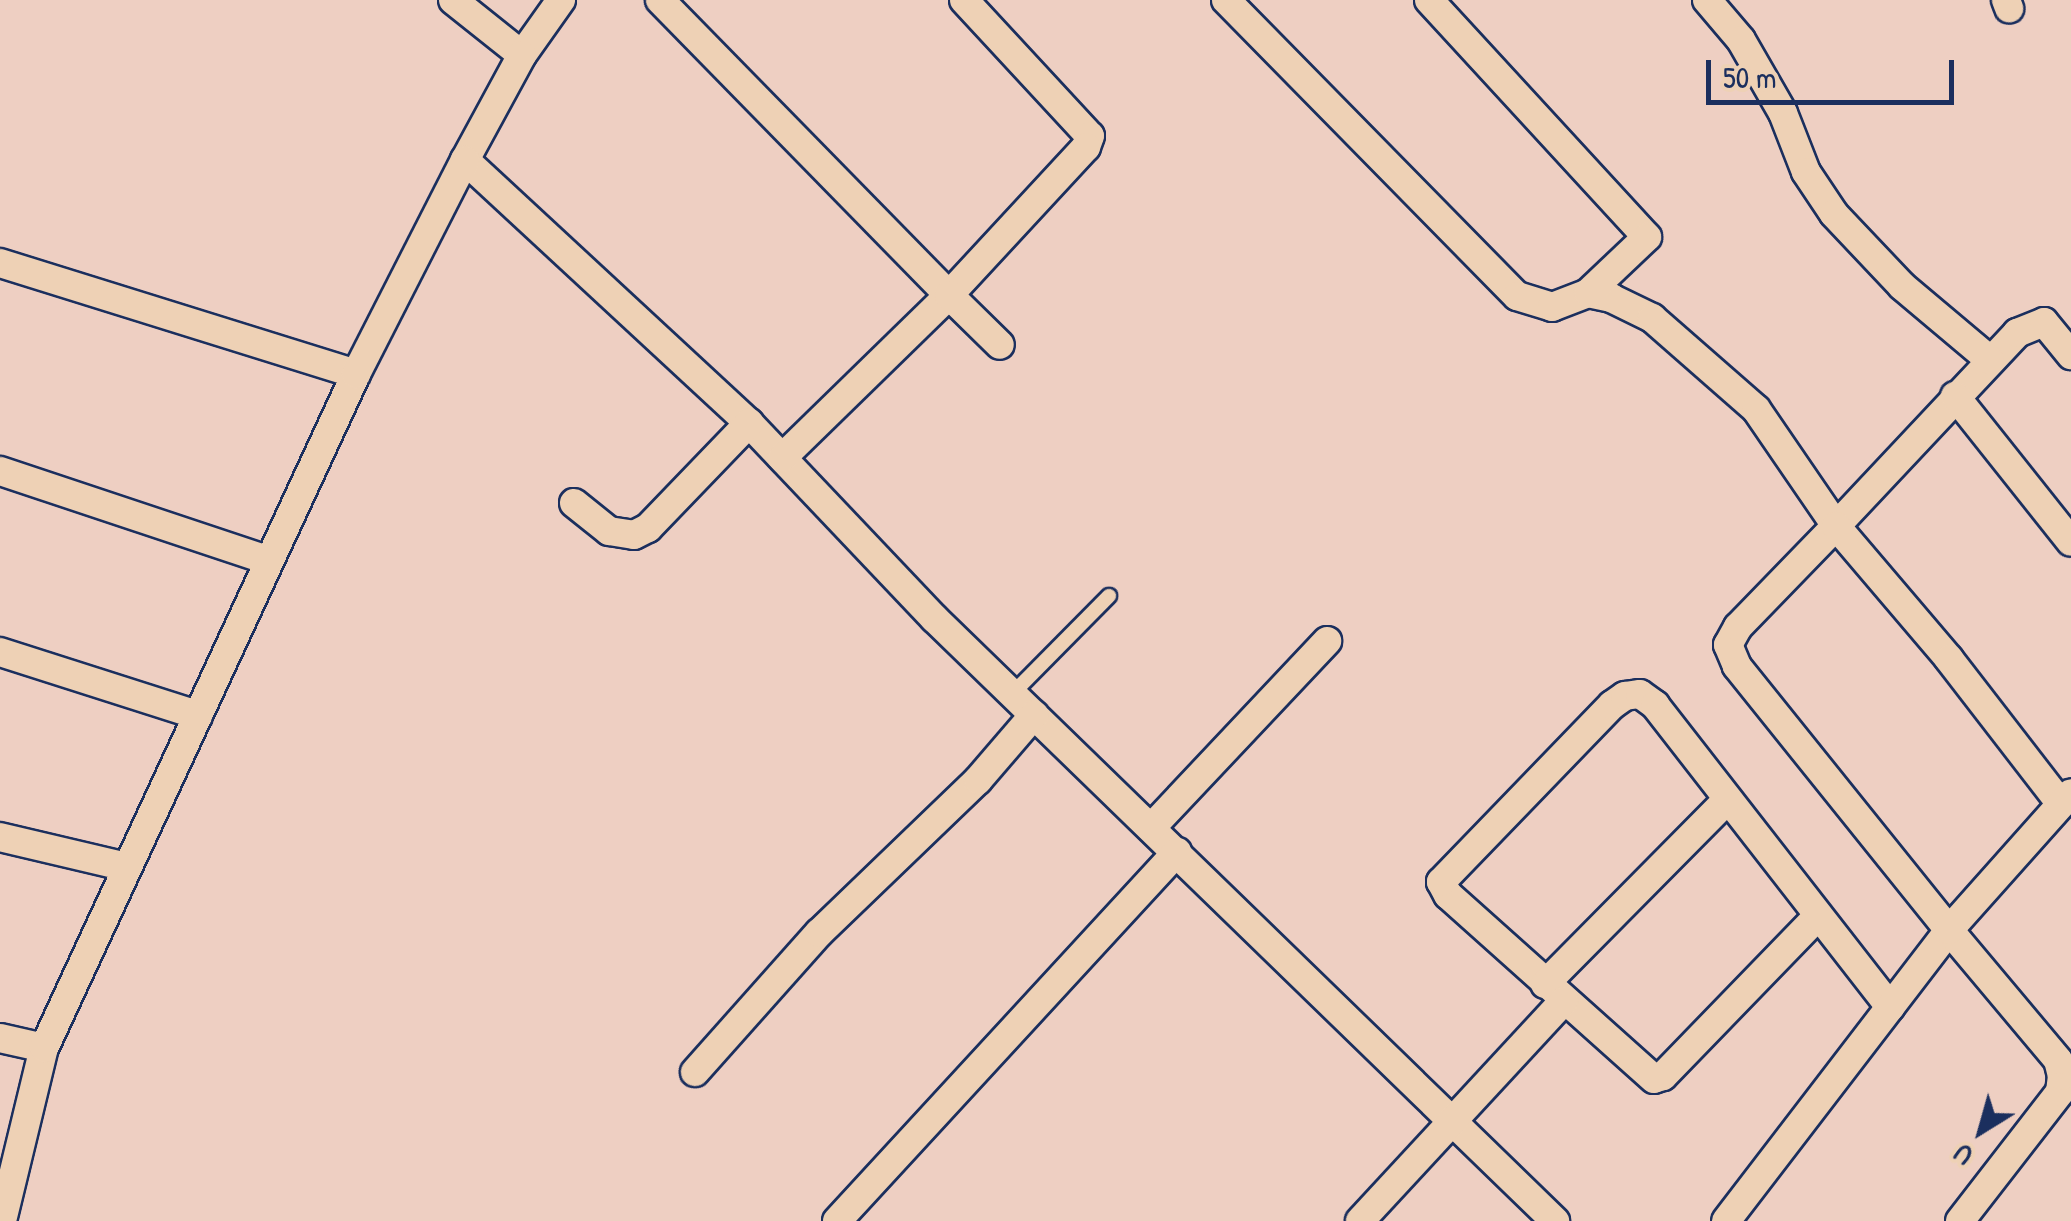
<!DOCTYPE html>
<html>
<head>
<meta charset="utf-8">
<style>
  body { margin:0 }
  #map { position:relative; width:2071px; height:1221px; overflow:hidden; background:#eecfc2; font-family:"Patrick Hand",sans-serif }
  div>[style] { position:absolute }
  .roads { filter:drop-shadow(2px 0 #1b2f5e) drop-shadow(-2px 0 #1b2f5e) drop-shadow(0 2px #1b2f5e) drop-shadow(0 -2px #1b2f5e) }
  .lane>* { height:14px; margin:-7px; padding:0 7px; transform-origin:7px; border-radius:7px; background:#eed1b5 }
  .street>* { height:28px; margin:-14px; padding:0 14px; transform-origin:14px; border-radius:14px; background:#eed1b5 }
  span { translate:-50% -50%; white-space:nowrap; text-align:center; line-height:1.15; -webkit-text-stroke:10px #eed1b5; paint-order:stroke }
  .north { position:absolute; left:1931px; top:1081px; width:100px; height:100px; -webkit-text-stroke:8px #eed1b5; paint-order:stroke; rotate:217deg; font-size:28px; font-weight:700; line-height:40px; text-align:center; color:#1b2f5e }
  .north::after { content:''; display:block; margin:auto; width:35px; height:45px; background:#1b2f5e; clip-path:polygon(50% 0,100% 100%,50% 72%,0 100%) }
  .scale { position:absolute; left:1706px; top:60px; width:248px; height:45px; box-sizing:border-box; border:5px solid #1b2f5e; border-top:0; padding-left:12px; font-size:30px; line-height:35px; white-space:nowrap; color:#1b2f5e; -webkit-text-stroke:8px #eed1b5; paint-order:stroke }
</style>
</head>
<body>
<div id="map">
  <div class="roads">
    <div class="lane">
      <i style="left:1012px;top:694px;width:138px;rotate:-45.3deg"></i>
    </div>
    <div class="street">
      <i style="left:453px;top:0;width:88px;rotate:38.6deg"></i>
      <i style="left:561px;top:0;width:67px;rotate:125.3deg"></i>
      <i style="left:522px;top:55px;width:119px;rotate:118.5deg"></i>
      <i style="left:465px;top:160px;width:387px;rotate:42.8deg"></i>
      <i style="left:749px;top:423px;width:269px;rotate:46.5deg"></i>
      <i style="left:934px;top:618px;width:866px;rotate:44.16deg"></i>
      <i style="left:660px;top:0;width:413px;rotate:45.6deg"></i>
      <i style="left:949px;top:295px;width:233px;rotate:135.7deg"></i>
      <i style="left:964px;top:0;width:185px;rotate:47.2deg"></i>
      <i style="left:1090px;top:136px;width:12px;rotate:110deg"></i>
      <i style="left:1086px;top:147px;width:202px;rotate:132.8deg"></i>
      <i style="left:949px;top:295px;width:71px;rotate:44.4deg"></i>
      <i style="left:1226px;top:0;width:415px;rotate:45.5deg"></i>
      <i style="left:1517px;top:296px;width:37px;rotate:17deg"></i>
      <i style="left:1552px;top:307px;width:39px;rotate:-21deg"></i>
      <i style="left:1588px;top:293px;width:24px;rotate:12deg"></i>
      <i style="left:1611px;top:298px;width:46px;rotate:26deg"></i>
      <i style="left:1652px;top:318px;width:138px;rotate:41.2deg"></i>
      <i style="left:1756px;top:409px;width:142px;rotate:55.6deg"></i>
      <i style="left:1836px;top:526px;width:265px;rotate:-46.8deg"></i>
      <i style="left:2017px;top:333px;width:29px;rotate:-22deg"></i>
      <i style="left:2044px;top:322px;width:43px;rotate:50.7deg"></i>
      <i style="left:1429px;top:0;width:322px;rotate:47.4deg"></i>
      <i style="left:1647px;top:237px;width:81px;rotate:136.5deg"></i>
      <i style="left:1707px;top:0;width:52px;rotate:49.6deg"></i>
      <i style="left:1741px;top:40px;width:84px;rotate:60.1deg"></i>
      <i style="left:1783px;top:113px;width:63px;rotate:68.7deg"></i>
      <i style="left:1806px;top:172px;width:50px;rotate:56.3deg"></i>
      <i style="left:1834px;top:214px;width:99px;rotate:46.6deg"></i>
      <i style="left:1902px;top:286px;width:115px;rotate:40.1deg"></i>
      <i style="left:2006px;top:0;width:9px;rotate:69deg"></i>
      <i style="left:0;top:263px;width:373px;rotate:17.3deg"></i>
      <i style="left:1955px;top:396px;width:186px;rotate:51.5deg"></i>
      <i style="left:0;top:471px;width:282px;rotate:18.4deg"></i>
      <i style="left:574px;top:503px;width:45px;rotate:38.7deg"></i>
      <i style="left:609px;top:531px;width:25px;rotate:9deg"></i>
      <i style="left:634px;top:535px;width:16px;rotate:-27deg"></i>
      <i style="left:648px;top:528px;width:146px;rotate:-46.1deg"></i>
      <i style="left:0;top:652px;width:208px;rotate:17.7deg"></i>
      <i style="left:1151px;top:828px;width:257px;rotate:-46.7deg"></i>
      <i style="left:0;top:837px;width:130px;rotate:13.3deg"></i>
      <i style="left:1818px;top:916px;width:223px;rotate:134.1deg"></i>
      <i style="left:1663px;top:1076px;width:9px;rotate:162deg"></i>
      <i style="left:1654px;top:1079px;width:276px;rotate:-138.2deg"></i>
      <i style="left:1448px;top:895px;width:15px;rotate:-118deg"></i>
      <i style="left:1441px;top:882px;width:246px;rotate:-46deg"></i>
      <i style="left:1612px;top:705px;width:16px;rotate:-35deg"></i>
      <i style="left:1625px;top:696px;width:15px;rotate:-8deg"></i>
      <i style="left:1640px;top:694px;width:19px;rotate:36deg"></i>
      <i style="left:1655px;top:705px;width:383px;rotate:52.1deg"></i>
      <i style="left:1545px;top:984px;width:259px;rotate:-45.3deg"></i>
      <i style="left:0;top:1038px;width:45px;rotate:12.8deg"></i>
      <i style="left:695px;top:1072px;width:186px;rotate:-48.3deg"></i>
      <i style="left:819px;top:933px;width:221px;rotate:-43.9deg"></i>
      <i style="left:978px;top:780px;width:86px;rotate:-49.3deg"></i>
      <i style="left:2px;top:1221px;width:178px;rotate:-76.4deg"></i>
      <i style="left:44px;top:1048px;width:743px;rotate:-65.16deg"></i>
      <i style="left:356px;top:374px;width:240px;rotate:-63deg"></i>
      <i style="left:837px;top:1221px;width:502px;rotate:-47.34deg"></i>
      <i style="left:1360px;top:1221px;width:300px;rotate:-47.2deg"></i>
      <i style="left:1726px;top:1221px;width:367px;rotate:-52.5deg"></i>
      <i style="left:1949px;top:930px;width:339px;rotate:-128.8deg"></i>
      <i style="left:1737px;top:666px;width:23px;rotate:-113deg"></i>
      <i style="left:1728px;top:645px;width:21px;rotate:-61deg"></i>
      <i style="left:1738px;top:627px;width:141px;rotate:-45.9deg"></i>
      <i style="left:1836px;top:526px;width:175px;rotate:49.6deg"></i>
      <i style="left:1949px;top:659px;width:183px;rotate:52.3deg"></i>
      <i style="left:1960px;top:1221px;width:163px;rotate:-52.2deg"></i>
      <i style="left:2060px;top:1092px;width:16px;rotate:-83deg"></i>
      <i style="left:2062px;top:1076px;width:16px;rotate:-104deg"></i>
      <i style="left:2058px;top:1060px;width:170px;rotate:-130deg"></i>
      <i style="left:1949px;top:930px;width:183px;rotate:-48.3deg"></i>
    </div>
  </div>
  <div class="north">U</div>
  <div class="scale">50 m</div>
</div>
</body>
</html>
